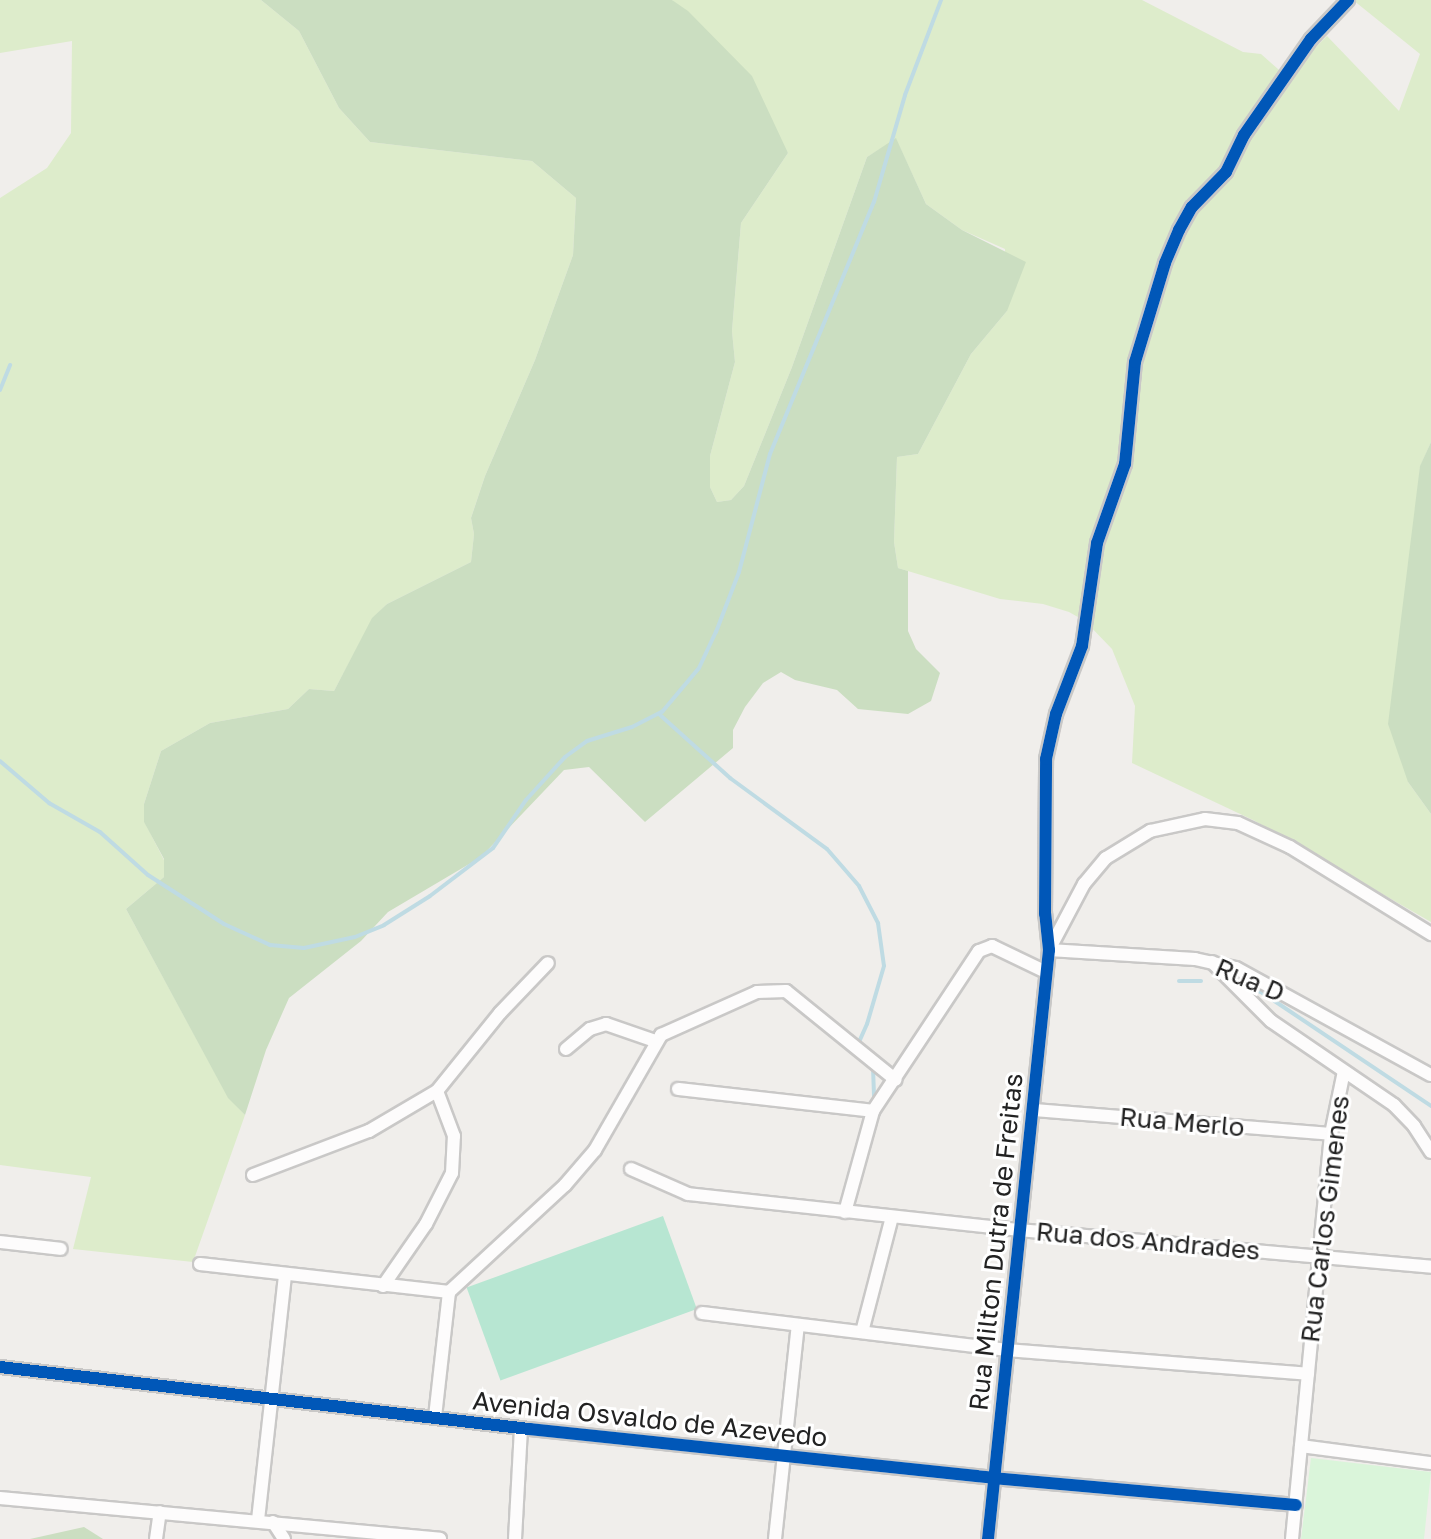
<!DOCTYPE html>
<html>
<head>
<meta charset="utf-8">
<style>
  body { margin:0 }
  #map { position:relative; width:1431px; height:1539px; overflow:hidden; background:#f0eeeb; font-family:"Golos Text",sans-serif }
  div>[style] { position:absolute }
  .grass>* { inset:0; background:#ddeccb }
  .forest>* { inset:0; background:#cbdec1 }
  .park>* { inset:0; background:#daf5da }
  .pitch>* { inset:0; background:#b7e6d2; transform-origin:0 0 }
  .stream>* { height:4px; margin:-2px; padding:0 2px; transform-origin:2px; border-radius:2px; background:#bfdbe3 }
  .roads { filter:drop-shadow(2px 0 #c9c8c7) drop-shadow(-2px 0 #c9c8c7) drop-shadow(0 2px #c9c8c7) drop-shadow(0 -2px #c9c8c7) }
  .street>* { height:12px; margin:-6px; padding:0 6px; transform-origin:6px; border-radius:6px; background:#fdfcfc }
  .cycleway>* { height:12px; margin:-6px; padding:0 6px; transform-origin:6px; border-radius:6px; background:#0057b8 }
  span { translate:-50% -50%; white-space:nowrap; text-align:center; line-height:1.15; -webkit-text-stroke:6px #fff; paint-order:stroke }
  .street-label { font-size:26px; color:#222 }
</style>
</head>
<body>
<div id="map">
  <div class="grass">
    <i style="clip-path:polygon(0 0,261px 0,299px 31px,339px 108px,370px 142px,532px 161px,576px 198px,573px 255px,535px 360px,485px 476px,471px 518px,474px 534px,471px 562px,387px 604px,373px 618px,334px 691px,309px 689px,288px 709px,210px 723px,161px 751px,144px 804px,144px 821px,164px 860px,164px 877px,126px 909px,228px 1097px,245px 1115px,193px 1262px,73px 1249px,91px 1177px,0 1165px,0 198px,47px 168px,71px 133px,72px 41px,0 53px)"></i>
    <i style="clip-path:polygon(672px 0,1142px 0,1243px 52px,1261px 54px,1286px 76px,1327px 36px,1399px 111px,1420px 54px,1353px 0,1431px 0,1431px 442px,1420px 467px,1408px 782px,1431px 814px,1431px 922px,1255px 821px,1132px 763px,1135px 706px,1112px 649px,1085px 621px,1069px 612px,1043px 604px,1000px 599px,898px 568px,894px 542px,897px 457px,918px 454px,971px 354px,1007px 311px,1005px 249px,962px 230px,926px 204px,896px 139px,867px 157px,792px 367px,744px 486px,731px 500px,717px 502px,710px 487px,710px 456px,735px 362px,732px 331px,741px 223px,788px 153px)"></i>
  </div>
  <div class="forest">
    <i style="clip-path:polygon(261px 0,672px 0,688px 11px,752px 76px,788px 153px,741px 223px,732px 331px,735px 362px,710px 456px,710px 487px,717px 502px,731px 500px,744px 486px,792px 367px,867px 157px,896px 138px,926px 204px,962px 230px,1026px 262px,1007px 311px,971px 354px,918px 454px,897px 457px,894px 542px,898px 568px,908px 571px,908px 631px,916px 649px,940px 673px,931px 701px,908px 714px,858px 709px,837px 690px,795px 680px,781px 672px,763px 683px,745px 707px,733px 730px,733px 748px,645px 822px,589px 767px,564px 770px,481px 857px,388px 912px,361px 941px,289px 998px,266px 1050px,245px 1115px,228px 1098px,126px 909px,164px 877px,164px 859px,144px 822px,144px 804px,161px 751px,210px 723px,288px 709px,309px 689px,334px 691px,372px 618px,387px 604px,471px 562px,474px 534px,471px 518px,485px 476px,535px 360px,573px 255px,576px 198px,532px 161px,370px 142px,339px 108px,299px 31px)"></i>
    <i style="clip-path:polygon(1431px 442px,1431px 814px,1408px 782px,1388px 724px,1420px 466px)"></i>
    <i style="clip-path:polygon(84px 1527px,103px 1539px,30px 1539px)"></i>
  </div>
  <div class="park">
    <i style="clip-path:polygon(1311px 1458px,1431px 1472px,1424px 1539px,1301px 1539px)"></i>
  </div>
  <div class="pitch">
    <i style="left:663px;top:1216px;width:99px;height:209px;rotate:70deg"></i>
  </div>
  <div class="stream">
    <i style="left:0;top:390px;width:27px;rotate:-68deg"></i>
    <i style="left:659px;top:714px;width:96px;rotate:42deg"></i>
    <i style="left:730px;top:778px;width:120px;rotate:36.2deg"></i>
    <i style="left:827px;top:849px;width:49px;rotate:49.1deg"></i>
    <i style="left:859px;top:886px;width:42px;rotate:62.8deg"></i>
    <i style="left:878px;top:923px;width:43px;rotate:82.1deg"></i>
    <i style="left:884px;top:966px;width:60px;rotate:106.3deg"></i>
    <i style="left:867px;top:1024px;width:22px;rotate:114deg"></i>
    <i style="left:0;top:761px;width:65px;rotate:40.6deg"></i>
    <i style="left:49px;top:803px;width:59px;rotate:29.6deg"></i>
    <i style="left:100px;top:832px;width:64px;rotate:41.9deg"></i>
    <i style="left:148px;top:875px;width:90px;rotate:32.8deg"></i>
    <i style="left:224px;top:924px;width:51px;rotate:24.5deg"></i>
    <i style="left:270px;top:945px;width:34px;rotate:5deg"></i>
    <i style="left:304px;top:948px;width:52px;rotate:-12.2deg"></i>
    <i style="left:355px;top:937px;width:31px;rotate:-22deg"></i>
    <i style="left:384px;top:925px;width:54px;rotate:-32.2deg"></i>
    <i style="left:430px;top:896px;width:79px;rotate:-37.3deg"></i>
    <i style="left:493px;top:848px;width:58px;rotate:-55.5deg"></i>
    <i style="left:526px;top:800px;width:58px;rotate:-47.8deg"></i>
    <i style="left:565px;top:757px;width:27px;rotate:-36deg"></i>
    <i style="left:587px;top:741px;width:47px;rotate:-17.3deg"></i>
    <i style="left:632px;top:727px;width:34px;rotate:-27deg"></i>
    <i style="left:662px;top:712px;width:57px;rotate:-49.9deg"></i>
    <i style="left:699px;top:668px;width:40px;rotate:-65deg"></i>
    <i style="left:716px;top:632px;width:64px;rotate:-69deg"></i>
    <i style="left:739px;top:572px;width:122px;rotate:-75.3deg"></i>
    <i style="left:770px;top:454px;width:273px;rotate:-67.6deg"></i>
    <i style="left:874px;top:202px;width:111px;rotate:-73.8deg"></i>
    <i style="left:905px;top:95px;width:102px;rotate:-69.2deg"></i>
    <i style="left:1179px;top:981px;width:22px"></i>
    <i style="left:1245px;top:987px;width:17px;rotate:17deg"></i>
    <i style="left:1261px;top:992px;width:205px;rotate:33.8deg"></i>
    <i style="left:873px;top:1067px;width:34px;rotate:88deg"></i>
  </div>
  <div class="roads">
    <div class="street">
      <i style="left:1049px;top:950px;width:75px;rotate:-62.1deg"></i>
      <i style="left:1084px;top:884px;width:34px;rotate:-50deg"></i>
      <i style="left:1106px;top:858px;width:52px;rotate:-31.5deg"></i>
      <i style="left:1150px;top:831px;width:56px;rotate:-12.3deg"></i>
      <i style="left:1205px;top:819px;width:33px;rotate:7deg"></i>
      <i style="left:1238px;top:823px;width:57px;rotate:24.8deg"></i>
      <i style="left:1290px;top:847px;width:166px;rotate:31.7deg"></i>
      <i style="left:1049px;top:950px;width:146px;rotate:3.5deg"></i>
      <i style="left:1195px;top:959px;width:42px;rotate:12.4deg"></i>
      <i style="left:1236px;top:968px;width:222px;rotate:28.8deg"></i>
      <i style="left:1212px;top:962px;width:83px;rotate:45deg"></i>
      <i style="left:1271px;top:1021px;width:149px;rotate:34.3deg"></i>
      <i style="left:1394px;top:1105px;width:29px;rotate:46deg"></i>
      <i style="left:1414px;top:1126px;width:31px;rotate:57deg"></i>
      <i style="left:566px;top:1049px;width:31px;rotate:-40deg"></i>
      <i style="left:590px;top:1029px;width:17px;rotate:-17deg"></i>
      <i style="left:606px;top:1024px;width:52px;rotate:19.1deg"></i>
      <i style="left:678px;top:1089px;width:196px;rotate:6.4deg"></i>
      <i style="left:1034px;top:1110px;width:298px;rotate:4.6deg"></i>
      <i style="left:631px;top:1169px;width:62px;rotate:23.7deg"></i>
      <i style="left:688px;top:1194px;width:333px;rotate:6.2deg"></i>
      <i style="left:1019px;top:1230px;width:414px;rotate:5.1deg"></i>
      <i style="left:253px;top:1175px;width:124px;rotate:-20.8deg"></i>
      <i style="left:369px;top:1131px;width:79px;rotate:-30.5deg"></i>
      <i style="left:437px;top:1091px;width:100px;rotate:-51.1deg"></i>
      <i style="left:500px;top:1013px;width:69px;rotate:-46.2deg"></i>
      <i style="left:845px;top:1212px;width:105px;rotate:-74.5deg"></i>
      <i style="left:873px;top:1111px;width:192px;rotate:-56.5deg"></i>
      <i style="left:979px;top:951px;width:14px;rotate:-21deg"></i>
      <i style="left:992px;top:946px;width:60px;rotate:25.7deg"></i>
      <i style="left:0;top:1242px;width:61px;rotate:6.5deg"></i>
      <i style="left:200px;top:1264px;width:251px;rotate:6.4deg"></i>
      <i style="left:383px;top:1286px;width:75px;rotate:-55.3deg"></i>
      <i style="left:426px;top:1224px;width:57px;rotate:-63deg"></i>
      <i style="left:452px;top:1173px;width:37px;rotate:-87deg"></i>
      <i style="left:454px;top:1136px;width:48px;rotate:-110.7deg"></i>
      <i style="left:702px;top:1313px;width:306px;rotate:6.9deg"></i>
      <i style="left:1006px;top:1350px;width:303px;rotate:4.5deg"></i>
      <i style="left:862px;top:1332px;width:119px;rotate:-75.4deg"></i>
      <i style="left:0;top:1367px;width:533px;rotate:6.68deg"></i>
      <i style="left:529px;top:1429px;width:467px;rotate:6deg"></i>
      <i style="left:993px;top:1478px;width:304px;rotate:5.1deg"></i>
      <i style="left:435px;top:1417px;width:126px;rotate:-83.6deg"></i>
      <i style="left:449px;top:1292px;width:158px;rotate:-42.7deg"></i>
      <i style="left:565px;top:1185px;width:46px;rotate:-49.4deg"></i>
      <i style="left:595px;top:1150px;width:133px;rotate:-60.1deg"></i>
      <i style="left:661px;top:1035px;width:105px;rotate:-24.1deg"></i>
      <i style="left:757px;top:992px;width:29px;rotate:-2deg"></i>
      <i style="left:786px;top:991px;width:141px;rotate:39deg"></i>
      <i style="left:1301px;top:1446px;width:131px;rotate:7.5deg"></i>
      <i style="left:0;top:1498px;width:442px;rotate:5.3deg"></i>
      <i style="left:258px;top:1520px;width:246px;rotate:-83.7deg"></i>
      <i style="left:273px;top:1522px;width:20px;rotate:57deg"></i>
      <i style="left:156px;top:1539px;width:27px;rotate:-82deg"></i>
      <i style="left:515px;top:1539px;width:111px;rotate:-86.9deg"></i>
      <i style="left:775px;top:1539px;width:215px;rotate:-83.9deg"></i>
      <i style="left:988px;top:1539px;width:592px;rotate:-84.09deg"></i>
      <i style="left:1049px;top:950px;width:36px;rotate:-96deg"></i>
      <i style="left:1045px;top:914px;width:155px;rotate:-89.6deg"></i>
      <i style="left:1046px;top:759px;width:46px;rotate:-77.5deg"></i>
      <i style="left:1056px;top:714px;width:73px;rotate:-69.1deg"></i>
      <i style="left:1082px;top:646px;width:104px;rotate:-81.7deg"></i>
      <i style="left:1097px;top:543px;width:84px;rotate:-70.5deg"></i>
      <i style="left:1125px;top:464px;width:102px;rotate:-84.4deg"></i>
      <i style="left:1135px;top:362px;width:103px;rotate:-73.1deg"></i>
      <i style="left:1165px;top:263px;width:36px;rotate:-67deg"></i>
      <i style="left:1179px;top:230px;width:26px;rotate:-61deg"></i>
      <i style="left:1192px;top:207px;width:49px;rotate:-45.8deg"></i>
      <i style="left:1226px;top:172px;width:41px;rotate:-64.1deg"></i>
      <i style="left:1244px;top:135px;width:117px;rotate:-55.1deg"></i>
      <i style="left:1311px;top:39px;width:54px;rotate:-46.5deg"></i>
      <i style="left:1292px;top:1539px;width:407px;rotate:-84.5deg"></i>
      <i style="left:1331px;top:1134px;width:64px;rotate:-78.3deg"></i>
    </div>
  </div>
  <div class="cycleway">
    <i style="left:0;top:1367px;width:533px;rotate:6.68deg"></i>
    <i style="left:529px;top:1429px;width:467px;rotate:6deg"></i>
    <i style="left:993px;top:1478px;width:304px;rotate:5.1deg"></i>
    <i style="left:988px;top:1539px;width:592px;rotate:-84.09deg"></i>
    <i style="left:1049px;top:950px;width:36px;rotate:-96deg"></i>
    <i style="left:1045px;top:914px;width:155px;rotate:-89.6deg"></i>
    <i style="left:1046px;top:759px;width:46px;rotate:-77.5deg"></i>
    <i style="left:1056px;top:714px;width:73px;rotate:-69.1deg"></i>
    <i style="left:1082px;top:646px;width:104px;rotate:-81.7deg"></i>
    <i style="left:1097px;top:543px;width:84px;rotate:-70.5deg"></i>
    <i style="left:1125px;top:464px;width:102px;rotate:-84.4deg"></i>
    <i style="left:1135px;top:362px;width:103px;rotate:-73.1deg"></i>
    <i style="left:1165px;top:263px;width:36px;rotate:-67deg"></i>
    <i style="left:1179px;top:230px;width:26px;rotate:-61deg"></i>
    <i style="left:1192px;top:207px;width:49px;rotate:-45.8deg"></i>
    <i style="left:1226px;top:172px;width:41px;rotate:-64.1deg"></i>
    <i style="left:1244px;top:135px;width:117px;rotate:-55.1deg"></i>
    <i style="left:1311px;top:39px;width:54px;rotate:-46.5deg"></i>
  </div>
  <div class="street-label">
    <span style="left:1250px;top:980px;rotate:23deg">Rua D</span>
    <span style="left:1182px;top:1122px;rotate:5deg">Rua Merlo</span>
    <span style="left:1325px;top:1219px;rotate:-83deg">Rua Carlos Gimenes</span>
    <span style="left:1148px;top:1241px;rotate:5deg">Rua dos Andrades</span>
    <span style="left:996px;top:1242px;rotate:-84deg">Rua Milton Dutra de Freitas</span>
    <span style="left:650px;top:1419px;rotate:6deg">Avenida Osvaldo de Azevedo</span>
  </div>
</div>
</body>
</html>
